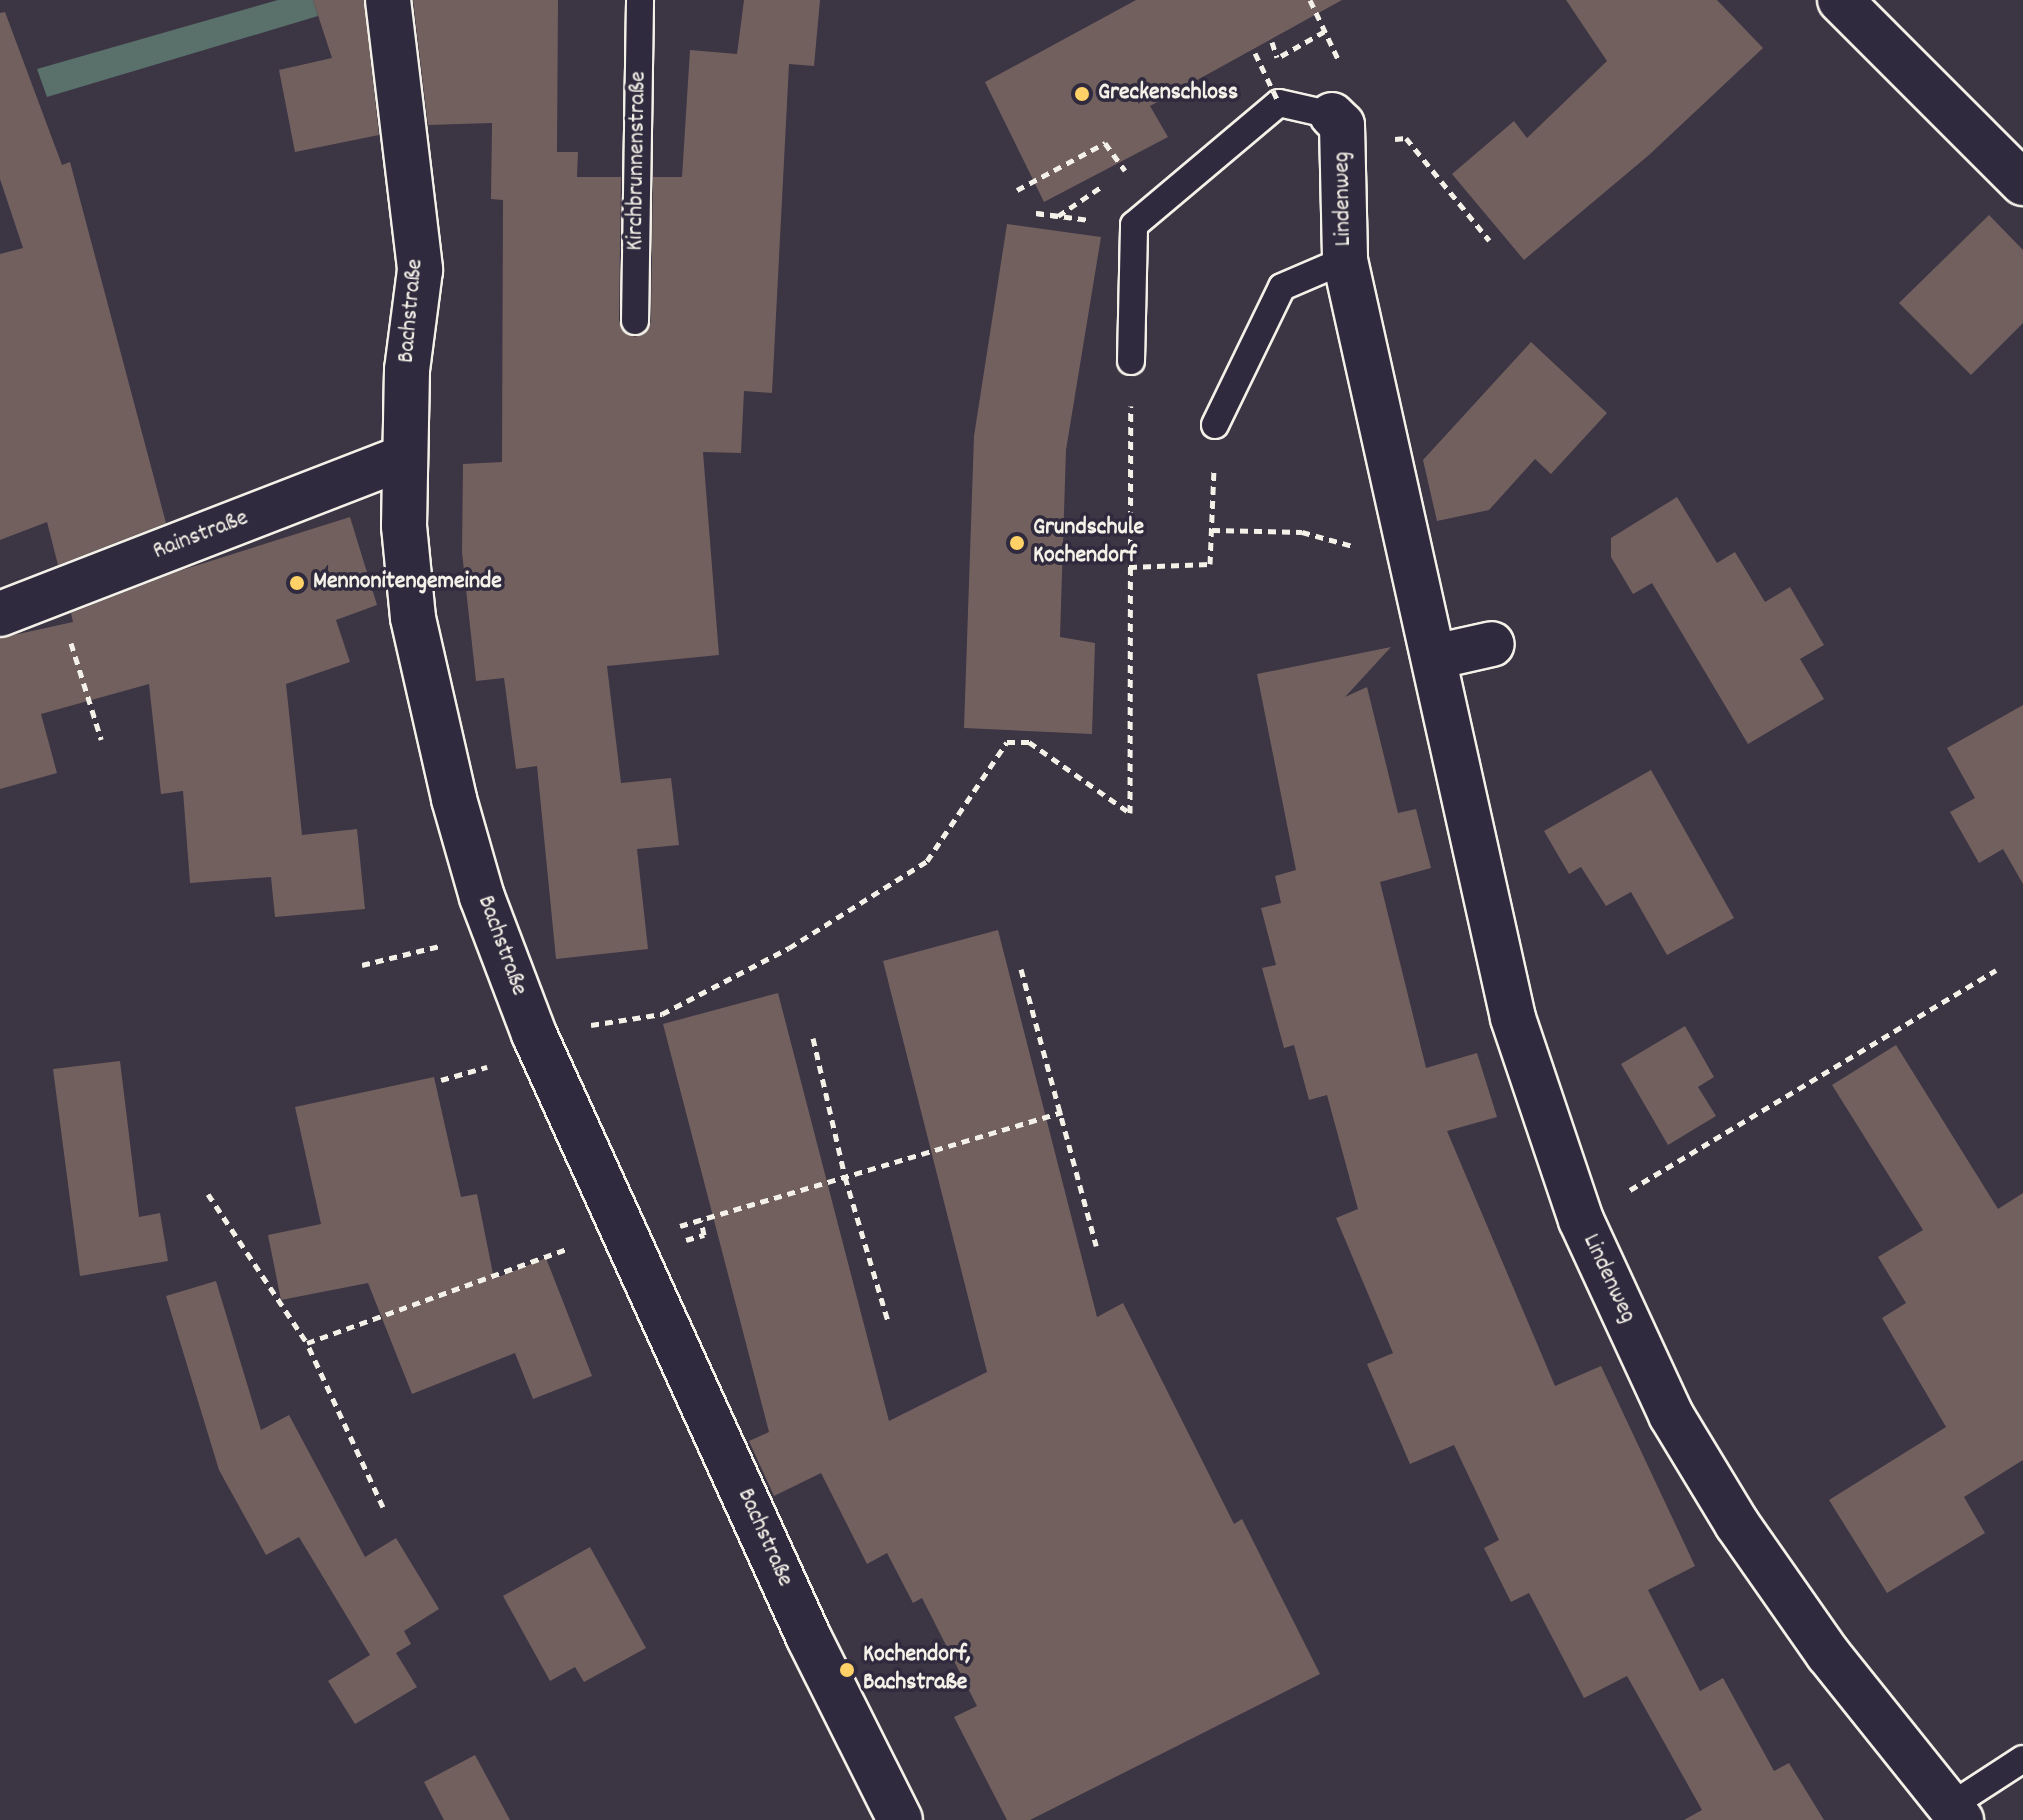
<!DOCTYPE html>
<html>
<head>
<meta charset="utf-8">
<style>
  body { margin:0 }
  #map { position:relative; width:2023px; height:1820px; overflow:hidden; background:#3c3544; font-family:Dekko,sans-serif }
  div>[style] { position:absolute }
  .green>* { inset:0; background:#59706b }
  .building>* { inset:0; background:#72605f }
  .path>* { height:5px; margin-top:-2.5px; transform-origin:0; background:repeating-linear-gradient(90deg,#f4f1e8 0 8px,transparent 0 14px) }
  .roads { filter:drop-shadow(2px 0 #f4f1e8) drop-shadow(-2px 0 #f4f1e8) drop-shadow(0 2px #f4f1e8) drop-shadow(0 -2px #f4f1e8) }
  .service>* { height:26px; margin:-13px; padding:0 13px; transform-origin:13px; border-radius:13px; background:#2f2a3d }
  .minor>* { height:44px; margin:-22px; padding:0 22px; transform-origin:22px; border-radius:22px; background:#2f2a3d }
  .secondary>* { height:44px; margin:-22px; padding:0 22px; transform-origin:22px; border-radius:22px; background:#2f2a3d }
  .path-bridge>* { height:5px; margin-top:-2.5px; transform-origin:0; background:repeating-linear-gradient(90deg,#f4f1e8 0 8px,transparent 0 14px) }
  .dots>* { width:22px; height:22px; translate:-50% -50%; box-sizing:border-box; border:4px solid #2f2a3d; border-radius:50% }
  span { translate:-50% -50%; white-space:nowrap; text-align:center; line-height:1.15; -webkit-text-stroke:7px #2f2a3d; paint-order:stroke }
  .poi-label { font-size:24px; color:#f4f1e8; font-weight:700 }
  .left { translate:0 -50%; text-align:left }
  .street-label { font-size:24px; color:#f4f1e8 }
</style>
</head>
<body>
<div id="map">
  <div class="green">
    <i style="clip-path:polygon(278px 0,313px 0,318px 16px,47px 97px,37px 69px)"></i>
  </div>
  <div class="building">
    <i style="clip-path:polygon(313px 0,364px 0,379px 135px,295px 152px,279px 70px,332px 58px)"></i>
    <i style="clip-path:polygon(413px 0,558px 0,557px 152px,578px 152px,577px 177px,621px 177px,619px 321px,626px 334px,636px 337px,648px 330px,651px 321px,653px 177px,682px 177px,690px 50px,737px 54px,744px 0,820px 0,814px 66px,789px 64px,772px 393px,744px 391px,741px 453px,703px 452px,719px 655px,607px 666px,621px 783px,671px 778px,679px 845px,637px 849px,648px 949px,556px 959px,537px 766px,516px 769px,504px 678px,476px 681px,462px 552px,463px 464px,502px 462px,503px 200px,491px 199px,492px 123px,428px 125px)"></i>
    <i style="clip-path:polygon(1136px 0,1342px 0,1150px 106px,1168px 137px,1044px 202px,985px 82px)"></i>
    <i style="clip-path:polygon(1566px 0,1717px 0,1763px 48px,1649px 155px,1524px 260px,1452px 174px,1514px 121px,1527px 138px,1607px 61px)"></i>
    <i style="clip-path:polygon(5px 12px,62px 165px,70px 162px,166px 523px,58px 565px,47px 522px,0 540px,0 254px,23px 248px,0 179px,0 13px)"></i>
    <i style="clip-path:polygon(1989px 215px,2023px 250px,2023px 323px,1971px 375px,1899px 303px)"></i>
    <i style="clip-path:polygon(1007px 224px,1101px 237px,1066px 450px,1060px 637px,1095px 643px,1092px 734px,964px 728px,974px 436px)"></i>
    <i style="clip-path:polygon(1531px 342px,1607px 413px,1551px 474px,1535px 459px,1489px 510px,1437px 521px,1423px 460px)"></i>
    <i style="clip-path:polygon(1677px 497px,1717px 563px,1735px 552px,1765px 602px,1790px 587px,1824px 645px,1800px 659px,1824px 699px,1748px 744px,1652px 583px,1633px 594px,1611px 557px,1611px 538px)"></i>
    <i style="clip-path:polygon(350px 517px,377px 605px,336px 620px,350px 662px,286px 684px,302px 835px,357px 829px,365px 909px,275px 917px,271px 877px,190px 883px,183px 791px,161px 794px,149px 684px,41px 714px,57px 773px,0 789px,0 638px,73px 622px,71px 613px,179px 571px)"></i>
    <i style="clip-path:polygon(1391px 647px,1345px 697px,1367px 687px,1398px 813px,1416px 809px,1431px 868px,1380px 882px,1426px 1068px,1477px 1053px,1497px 1117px,1447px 1131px,1555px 1386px,1601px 1366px,1695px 1566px,1648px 1590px,1700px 1691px,1723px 1678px,1774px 1771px,1789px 1763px,1824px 1820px,1684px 1820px,1702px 1810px,1627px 1676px,1584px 1698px,1529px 1593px,1511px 1602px,1484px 1548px,1499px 1540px,1454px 1445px,1410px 1464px,1367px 1364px,1393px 1353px,1336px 1218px,1358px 1209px,1327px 1095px,1309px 1100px,1294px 1045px,1284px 1048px,1262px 968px,1276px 965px,1261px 908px,1281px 903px,1275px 876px,1296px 870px,1257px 674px)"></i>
    <i style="clip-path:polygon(2023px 705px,2023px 884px,2003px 849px,1979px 863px,1950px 812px,1975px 798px,1947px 748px)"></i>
    <i style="clip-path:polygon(1651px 770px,1734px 918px,1667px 955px,1631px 892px,1606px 906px,1581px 867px,1569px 874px,1544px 831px)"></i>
    <i style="clip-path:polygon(998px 930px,1097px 1317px,1123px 1303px,1234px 1524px,1242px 1519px,1320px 1674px,1030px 1820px,1007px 1820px,954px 1717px,977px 1706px,922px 1598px,913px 1603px,887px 1553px,867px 1564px,821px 1473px,774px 1496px,749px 1441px,769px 1432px,663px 1024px,778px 993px,889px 1421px,987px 1372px,883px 961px)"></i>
    <i style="clip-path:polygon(1685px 1026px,1714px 1077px,1698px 1087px,1716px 1116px,1668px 1145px,1621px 1064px)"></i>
    <i style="clip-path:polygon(1896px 1045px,1998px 1209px,2023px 1193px,2023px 1460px,1964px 1497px,1985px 1533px,1887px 1593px,1829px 1500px,1946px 1427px,1882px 1318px,1906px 1303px,1878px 1257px,1923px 1230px,1832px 1085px)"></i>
    <i style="clip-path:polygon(120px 1061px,139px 1217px,160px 1213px,168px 1261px,80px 1276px,53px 1069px)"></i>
    <i style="clip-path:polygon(434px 1077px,461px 1197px,477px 1194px,494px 1279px,546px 1258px,592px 1376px,533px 1399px,515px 1353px,412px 1394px,368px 1283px,281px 1300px,268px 1235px,321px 1224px,295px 1107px)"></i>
    <i style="clip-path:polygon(216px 1281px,261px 1430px,289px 1415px,365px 1557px,396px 1538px,439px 1609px,404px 1631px,411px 1644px,396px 1653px,417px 1687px,355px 1724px,328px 1681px,370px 1655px,299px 1537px,266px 1555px,219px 1470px,166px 1296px)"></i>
    <i style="clip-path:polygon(590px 1547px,646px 1648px,584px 1682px,575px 1667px,550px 1681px,503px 1596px)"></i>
    <i style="clip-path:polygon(475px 1755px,510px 1820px,444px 1820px,424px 1782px)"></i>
  </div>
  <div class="path">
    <i style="left:1310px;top:0;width:68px;rotate:64.6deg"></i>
    <i style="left:1272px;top:42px;width:16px;rotate:72deg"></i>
    <i style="left:1281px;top:56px;width:51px;rotate:-29.6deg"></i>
    <i style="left:1395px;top:139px;width:11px;rotate:-5deg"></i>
    <i style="left:1406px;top:138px;width:132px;rotate:50.9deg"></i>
    <i style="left:1017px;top:190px;width:100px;rotate:-28.1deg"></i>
    <i style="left:1105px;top:143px;width:34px;rotate:54deg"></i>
    <i style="left:1036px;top:213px;width:22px;rotate:8deg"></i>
    <i style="left:1058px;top:216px;width:55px;rotate:-34deg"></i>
    <i style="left:1212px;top:530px;width:90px;rotate:1.3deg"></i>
    <i style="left:1302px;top:532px;width:53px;rotate:15.4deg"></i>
    <i style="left:1129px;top:567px;width:81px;rotate:-2.1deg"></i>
    <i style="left:1210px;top:564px;width:94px;rotate:-87.6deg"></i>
    <i style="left:71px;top:643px;width:101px;rotate:72.6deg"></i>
    <i style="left:362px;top:965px;width:80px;rotate:-13.7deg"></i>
    <i style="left:1021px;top:969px;width:287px;rotate:74.8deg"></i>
    <i style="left:591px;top:1025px;width:72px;rotate:-8.8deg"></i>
    <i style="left:662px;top:1014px;width:143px;rotate:-27.5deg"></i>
    <i style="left:789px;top:948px;width:163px;rotate:-32.2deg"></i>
    <i style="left:927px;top:861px;width:143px;rotate:-56.1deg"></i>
    <i style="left:1007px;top:742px;width:22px"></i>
    <i style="left:1029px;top:742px;width:123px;rotate:35.1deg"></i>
    <i style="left:1130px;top:813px;width:407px;rotate:-89.9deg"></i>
    <i style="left:813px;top:1038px;width:143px;rotate:77deg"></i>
    <i style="left:845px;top:1177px;width:150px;rotate:73.4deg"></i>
    <i style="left:441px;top:1080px;width:48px;rotate:-15.8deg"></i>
    <i style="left:1630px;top:1190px;width:427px;rotate:-31deg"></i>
    <i style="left:208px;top:1194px;width:179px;rotate:56.4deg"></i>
    <i style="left:680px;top:1226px;width:399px;rotate:-16.6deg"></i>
    <i style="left:686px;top:1240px;width:19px;rotate:-16deg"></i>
    <i style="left:704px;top:1235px;width:15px;rotate:-101deg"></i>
    <i style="left:383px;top:1507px;width:181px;rotate:-114.9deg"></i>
    <i style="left:307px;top:1343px;width:279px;rotate:-19.9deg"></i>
  </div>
  <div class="roads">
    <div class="service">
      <i style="left:635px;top:321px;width:321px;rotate:-89.1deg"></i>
      <i style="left:1131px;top:361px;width:136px;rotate:-88.7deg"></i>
      <i style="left:1134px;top:225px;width:189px;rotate:-40.1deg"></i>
      <i style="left:1279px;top:103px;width:54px;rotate:12.8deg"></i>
      <i style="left:1215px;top:425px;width:153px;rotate:-64.1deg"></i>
      <i style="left:1282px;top:287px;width:69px;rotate:-23.2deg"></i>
      <i style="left:1949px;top:1807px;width:88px;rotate:-33deg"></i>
    </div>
    <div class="minor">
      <i style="left:388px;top:0;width:272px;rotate:83.2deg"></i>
      <i style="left:420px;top:270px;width:101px;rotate:97.4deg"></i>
      <i style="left:407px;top:370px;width:156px;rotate:91.1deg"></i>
      <i style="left:404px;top:526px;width:92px;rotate:84.4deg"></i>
      <i style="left:413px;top:618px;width:186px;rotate:77.2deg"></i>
      <i style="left:454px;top:799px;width:102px;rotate:74.1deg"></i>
      <i style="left:482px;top:897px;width:147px;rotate:69.2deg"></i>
      <i style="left:534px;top:1034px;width:664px;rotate:65.52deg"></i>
      <i style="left:809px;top:1638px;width:203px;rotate:63.4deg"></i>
      <i style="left:1332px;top:115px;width:14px;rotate:45deg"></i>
      <i style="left:1342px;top:125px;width:135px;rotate:88.7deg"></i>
      <i style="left:1345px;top:260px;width:776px;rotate:77.5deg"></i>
      <i style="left:1513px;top:1018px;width:213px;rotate:71.4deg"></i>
      <i style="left:1581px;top:1220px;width:215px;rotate:65.2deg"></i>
      <i style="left:1671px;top:1415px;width:127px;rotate:58.8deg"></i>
      <i style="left:1737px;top:1524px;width:159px;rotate:55deg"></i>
      <i style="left:1828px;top:1654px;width:213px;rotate:51.3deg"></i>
      <i style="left:0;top:614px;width:431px;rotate:-21.2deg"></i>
      <i style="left:1434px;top:657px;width:59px;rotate:-12.6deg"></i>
    </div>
    <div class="secondary">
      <i style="left:1840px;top:0;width:259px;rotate:45deg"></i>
    </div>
  </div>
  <div class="path-bridge">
    <i style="left:1255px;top:53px;width:55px;rotate:64.4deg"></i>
    <i style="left:1036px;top:213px;width:54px;rotate:7.4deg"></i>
  </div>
  <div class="dots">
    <i style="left:1082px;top:94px;background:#ffd166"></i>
    <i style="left:1017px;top:543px;background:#ffd166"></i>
    <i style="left:297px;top:583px;background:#ffd166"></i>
    <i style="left:847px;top:1670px;background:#ffd166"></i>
  </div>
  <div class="poi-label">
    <span class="left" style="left:1098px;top:94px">Greckenschloss</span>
    <span class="left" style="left:1033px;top:543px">Grundschule<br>Kochendorf</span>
    <span class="left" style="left:313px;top:583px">Mennonitengemeinde</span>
    <span class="left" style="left:863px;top:1670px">Kochendorf,<br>Bachstraße</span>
  </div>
  <div class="street-label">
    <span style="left:638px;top:161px;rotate:-89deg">Kirchbrunnenstraße</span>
    <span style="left:1344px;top:199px;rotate:-91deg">Lindenweg</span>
    <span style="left:412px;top:311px;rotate:-85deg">Bachstraße</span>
    <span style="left:201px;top:536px;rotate:-21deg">Rainstraße</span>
    <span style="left:501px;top:946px;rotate:70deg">Bachstraße</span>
    <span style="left:1608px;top:1279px;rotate:65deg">Lindenweg</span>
    <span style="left:764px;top:1538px;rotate:66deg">Bachstraße</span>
  </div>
</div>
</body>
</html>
